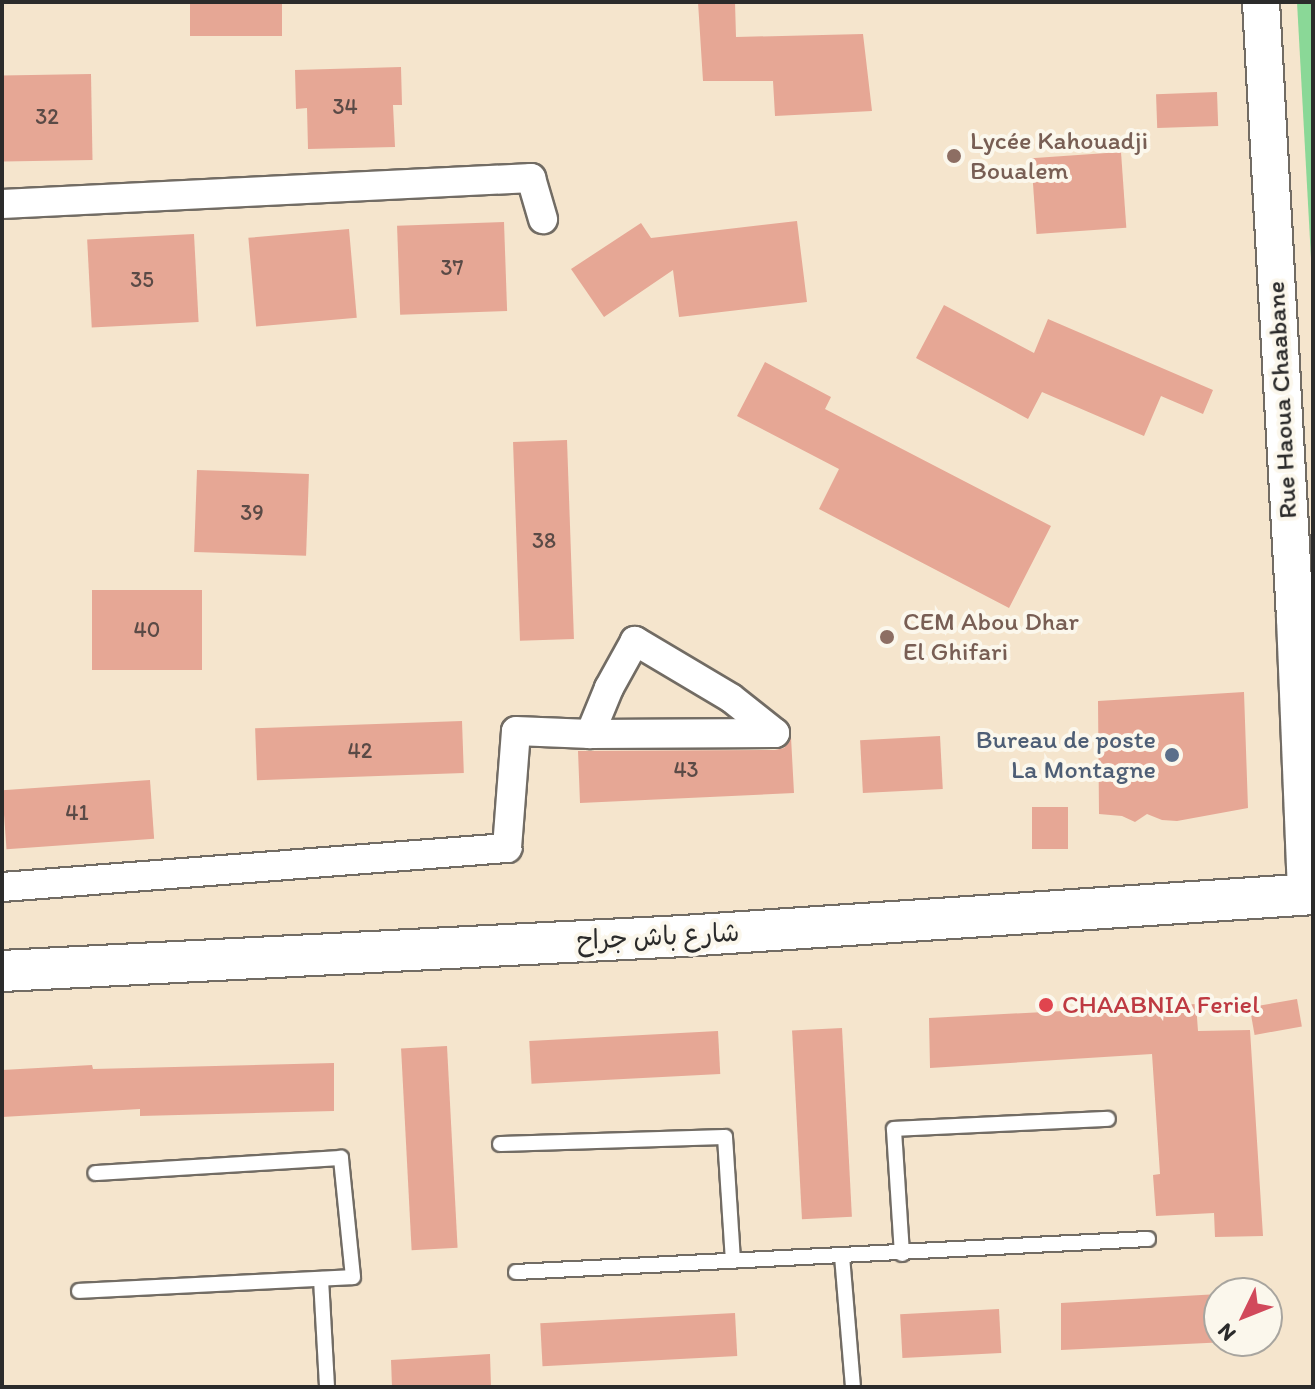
<!DOCTYPE html>
<html>
<head>
<meta charset="utf-8">
<style>
  body { margin:0 }
  #map { position:relative; width:1315px; height:1389px; overflow:hidden; background:#f5e5cd; font-family:Itim,"Playpen Sans Arabic",sans-serif }
  div>[style] { position:absolute }
  .green>* { inset:0; background:#8ad897 }
  .building>* { inset:0; background:#e6a795; transform-origin:0 0 }
  .roads { filter:drop-shadow(2px 0 #726c64) drop-shadow(-2px 0 #726c64) drop-shadow(0 2px #726c64) drop-shadow(0 -2px #726c64) }
  .service>* { height:14px; margin:-7px; padding:0 7px; transform-origin:7px; border-radius:7px; background:#fff }
  .minor>* { height:28px; margin:-14px; padding:0 14px; transform-origin:14px; border-radius:14px; background:#fff }
  .tertiary>* { height:36px; margin:-18px; padding:0 18px; transform-origin:18px; border-radius:18px; background:#fff }
  .secondary>* { height:40px; margin:-20px; padding:0 20px; transform-origin:20px; border-radius:20px; background:#fff }
  .dots>* { width:22px; height:22px; translate:-50% -50%; box-sizing:border-box; border:4px solid #fbf7ec; border-radius:50% }
  span { translate:-50% -50%; white-space:nowrap; text-align:center; line-height:1.15; -webkit-text-stroke:8px #fbf7ec; paint-order:stroke }
  .number-label { font-size:22px; color:#5a4a46 }
  .number-label span { -webkit-text-stroke-width:0 }
  .education-label { font-size:26px; color:#785e54 }
  .left { translate:0 -50%; text-align:left }
  .street-label { font-size:26px; color:#2b2b2b }
  .service-label { font-size:26px; color:#4e5e75 }
  .right { translate:-100% -50%; text-align:right }
  .health-label { font-size:26px; color:#be3a42 }
  .frame { position:absolute; inset:0; border:4px solid #2b2b2b; pointer-events:none }
  .north { position:absolute; left:1203px; top:1277px; width:80px; height:80px; box-sizing:border-box; background:#fbf7ec; border:2px solid #a8a59f; border-radius:50%; rotate:227deg; font-size:22px; font-weight:700; line-height:32px; text-align:center; color:#2b2b2b }
  .north::after { content:''; display:block; margin:auto; width:28px; height:36px; background:#d1495b; clip-path:polygon(50% 0,100% 100%,50% 72%,0 100%) }
</style>
</head>
<body>
<div id="map">
  <div class="green">
    <i style="clip-path:polygon(1297px 2px,1313px 2px,1313px 295px)"></i>
  </div>
  <div class="building">
    <i style="left:190px;top:2px;width:92px;height:34px"></i>
    <i style="clip-path:polygon(698px 2px,735px 2px,736px 37px,863px 34px,872px 111px,775px 116px,773px 81px,703px 81px)"></i>
    <i style="clip-path:polygon(401px 67px,402px 105px,393px 105px,395px 147px,308px 149px,307px 108px,296px 109px,295px 70px)"></i>
    <i style="left:91px;top:74px;width:86px;height:89px;rotate:89deg"></i>
    <i style="left:1217px;top:92px;width:34px;height:61px;rotate:88deg"></i>
    <i style="left:1121px;top:152px;width:76px;height:90px;rotate:86deg"></i>
    <i style="clip-path:polygon(797px 221px,807px 302px,679px 317px,673px 270px,604px 317px,571px 269px,641px 223px,651px 238px)"></i>
    <i style="left:504px;top:222px;width:89px;height:107px;rotate:88deg"></i>
    <i style="left:349px;top:229px;width:89px;height:101px;rotate:85deg"></i>
    <i style="left:194px;top:234px;width:88px;height:107px;rotate:87deg"></i>
    <i style="clip-path:polygon(944px 305px,1034px 353px,1048px 319px,1213px 390px,1203px 414px,1161px 396px,1144px 436px,1042px 392px,1028px 419px,916px 358px)"></i>
    <i style="clip-path:polygon(765px 362px,831px 397px,825px 409px,1051px 526px,1009px 608px,819px 509px,839px 469px,737px 416px)"></i>
    <i style="left:567px;top:440px;width:199px;height:54px;rotate:88deg"></i>
    <i style="left:197px;top:470px;width:112px;height:82px;rotate:2deg"></i>
    <i style="left:92px;top:590px;width:110px;height:80px"></i>
    <i style="clip-path:polygon(1244px 692px,1248px 808px,1177px 821px,1162px 820px,1147px 814px,1135px 822px,1122px 816px,1099px 814px,1098px 701px)"></i>
    <i style="left:462px;top:721px;width:52px;height:207px;rotate:88deg"></i>
    <i style="left:940px;top:736px;width:53px;height:80px;rotate:87deg"></i>
    <i style="clip-path:polygon(791px 737px,794px 793px,580px 803px,578px 751px,775px 750px,784px 748px)"></i>
    <i style="left:150px;top:780px;width:59px;height:148px;rotate:86deg"></i>
    <i style="left:1032px;top:807px;width:36px;height:42px"></i>
    <i style="left:1297px;top:999px;width:28px;height:48px;rotate:80deg"></i>
    <i style="clip-path:polygon(1196px 1004px,1198px 1031px,1250px 1030px,1263px 1236px,1215px 1237px,1214px 1213px,1156px 1216px,1153px 1175px,1160px 1174px,1152px 1054px,930px 1068px,929px 1018px)"></i>
    <i style="left:842px;top:1028px;width:189px;height:50px;rotate:87deg"></i>
    <i style="left:718px;top:1031px;width:43px;height:189px;rotate:87deg"></i>
    <i style="left:447px;top:1046px;width:202px;height:46px;rotate:87deg"></i>
    <i style="clip-path:polygon(334px 1063px,334px 1111px,140px 1116px,140px 1109px,2px 1117px,2px 1070px,92px 1065px,93px 1069px)"></i>
    <i style="clip-path:polygon(1219px 1294px,1219px 1341px,1248px 1341px,1061px 1350px,1061px 1303px)"></i>
    <i style="left:999px;top:1309px;width:44px;height:99px;rotate:87deg"></i>
    <i style="left:735px;top:1313px;width:43px;height:195px;rotate:87deg"></i>
    <i style="clip-path:polygon(490px 1354px,491px 1387px,392px 1387px,391px 1360px)"></i>
  </div>
  <div class="roads">
    <div class="service">
      <i style="left:500px;top:1144px;width:225px;rotate:-1.8deg"></i>
      <i style="left:725px;top:1137px;width:124px;rotate:86.3deg"></i>
      <i style="left:902px;top:1254px;width:125px;rotate:-93.7deg"></i>
      <i style="left:894px;top:1129px;width:214px;rotate:-2.7deg"></i>
      <i style="left:842px;top:1256px;width:131px;rotate:85.2deg"></i>
      <i style="left:516px;top:1272px;width:633px;rotate:-2.99deg"></i>
      <i style="left:321px;top:1279px;width:108px;rotate:86.8deg"></i>
      <i style="left:79px;top:1291px;width:274px;rotate:-2.9deg"></i>
      <i style="left:353px;top:1277px;width:120px;rotate:-95.8deg"></i>
      <i style="left:341px;top:1158px;width:246px;rotate:176.5deg"></i>
    </div>
    <div class="minor">
      <i style="left:2px;top:204px;width:530px;rotate:-2.81deg"></i>
      <i style="left:531px;top:178px;width:43px;rotate:73.7deg"></i>
      <i style="left:2px;top:887px;width:507px;rotate:-4.42deg"></i>
      <i style="left:507px;top:848px;width:117px;rotate:-85.6deg"></i>
      <i style="left:516px;top:731px;width:74px;rotate:2.3deg"></i>
      <i style="left:590px;top:734px;width:185px;rotate:-0.3deg"></i>
      <i style="left:775px;top:733px;width:56px;rotate:-141.5deg"></i>
      <i style="left:731px;top:698px;width:112px;rotate:-149.3deg"></i>
      <i style="left:635px;top:641px;width:54px;rotate:119deg"></i>
      <i style="left:609px;top:688px;width:50px;rotate:112.4deg"></i>
    </div>
    <div class="tertiary">
      <i style="left:1261px;top:2px;width:617px;rotate:86.84deg"></i>
      <i style="left:1295px;top:618px;width:276px;rotate:87.7deg"></i>
    </div>
    <div class="secondary">
      <i style="left:2px;top:971px;width:682px;rotate:-2.94deg"></i>
      <i style="left:683px;top:936px;width:631px;rotate:-3.81deg"></i>
    </div>
  </div>
  <div class="dots">
    <i style="left:954px;top:156px;background:#8d6e63"></i>
    <i style="left:887px;top:637px;background:#8d6e63"></i>
    <i style="left:1172px;top:755px;background:#5c6f8a"></i>
    <i style="left:1046px;top:1005px;background:#e0444e"></i>
  </div>
  <div class="number-label">
    <span style="left:345px;top:107px">34</span>
    <span style="left:47px;top:117px">32</span>
    <span style="left:452px;top:268px">37</span>
    <span style="left:142px;top:280px">35</span>
    <span style="left:252px;top:513px">39</span>
    <span style="left:544px;top:541px">38</span>
    <span style="left:147px;top:630px">40</span>
    <span style="left:360px;top:751px">42</span>
    <span style="left:686px;top:770px">43</span>
    <span style="left:77px;top:813px">41</span>
  </div>
  <div class="education-label">
    <span class="left" style="left:970px;top:156px">Lycée Kahouadji<br>Boualem</span>
    <span class="left" style="left:903px;top:637px">CEM Abou Dhar<br>El Ghifari</span>
  </div>
  <div class="street-label">
    <span style="left:1282px;top:400px;rotate:-93deg">Rue Haoua Chaabane</span>
    <span style="left:658px;top:937px;rotate:-3deg">شارع باش جراح</span>
  </div>
  <div class="service-label">
    <span class="right" style="left:1156px;top:755px">Bureau de poste<br>La Montagne</span>
  </div>
  <div class="health-label">
    <span class="left" style="left:1062px;top:1005px">CHAABNIA Feriel</span>
  </div>
  <div class="frame"></div>
  <div class="north">N</div>
</div>
</body>
</html>
